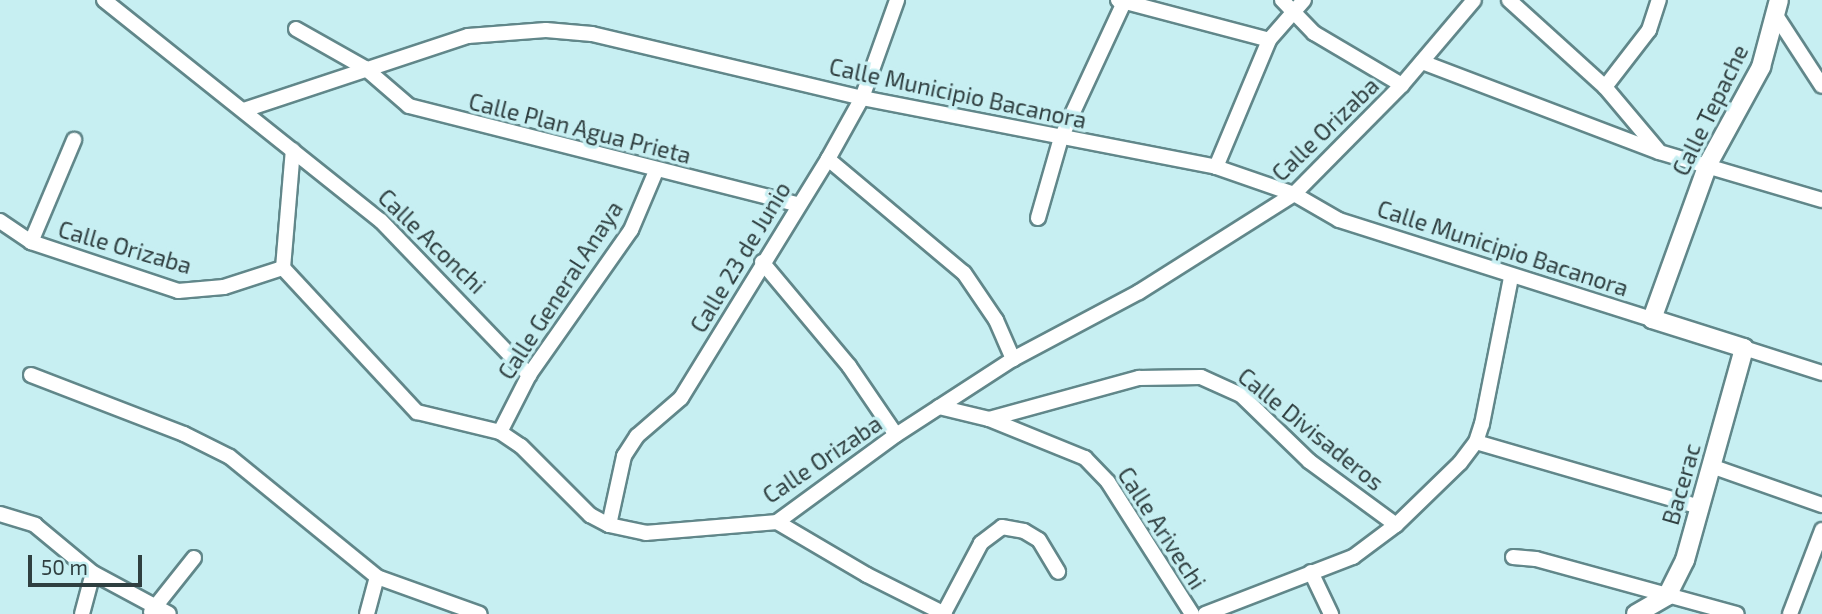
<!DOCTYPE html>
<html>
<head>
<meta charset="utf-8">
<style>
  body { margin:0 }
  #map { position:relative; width:1822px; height:614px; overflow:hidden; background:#c7eff2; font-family:"Exo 2",sans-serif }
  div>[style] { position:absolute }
  .roads { filter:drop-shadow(2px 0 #61878a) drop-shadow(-2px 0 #61878a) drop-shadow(0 2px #61878a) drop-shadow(0 -2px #61878a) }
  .minor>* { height:14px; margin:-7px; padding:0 7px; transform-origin:7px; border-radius:7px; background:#fff }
  .tertiary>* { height:18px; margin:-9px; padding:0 9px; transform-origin:9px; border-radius:9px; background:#fff }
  span { translate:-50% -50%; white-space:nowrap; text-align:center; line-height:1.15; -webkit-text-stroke:7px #c7eff2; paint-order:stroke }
  .street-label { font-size:23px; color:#2f3f40 }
  .scale { position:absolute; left:28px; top:555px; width:114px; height:32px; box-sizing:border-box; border:4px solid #2f3f40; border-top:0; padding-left:9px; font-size:21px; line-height:24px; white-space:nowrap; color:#2f3f40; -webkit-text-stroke:5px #c7eff2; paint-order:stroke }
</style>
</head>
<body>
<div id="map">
  <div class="roads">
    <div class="minor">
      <i style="left:104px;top:0;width:354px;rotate:38.6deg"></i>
      <i style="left:381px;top:221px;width:214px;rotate:46.1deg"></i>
      <i style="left:1118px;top:0;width:156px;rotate:14.8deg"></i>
      <i style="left:1282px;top:0;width:46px;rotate:45.9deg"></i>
      <i style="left:1314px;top:33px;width:102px;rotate:30.6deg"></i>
      <i style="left:1509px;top:0;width:130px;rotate:42.2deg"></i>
      <i style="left:1605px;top:87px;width:82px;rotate:49.9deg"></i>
      <i style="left:1777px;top:17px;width:82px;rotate:56.9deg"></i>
      <i style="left:296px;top:29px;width:79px;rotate:29.5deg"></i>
      <i style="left:365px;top:68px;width:58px;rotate:40.8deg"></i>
      <i style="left:409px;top:106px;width:399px;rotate:14.2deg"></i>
      <i style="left:1422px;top:62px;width:254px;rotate:20.8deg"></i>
      <i style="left:1659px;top:152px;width:170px;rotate:16.4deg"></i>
      <i style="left:1605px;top:87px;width:72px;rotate:-52.3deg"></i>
      <i style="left:1649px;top:30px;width:32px;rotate:-72deg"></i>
      <i style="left:244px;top:110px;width:236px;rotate:-18.3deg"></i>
      <i style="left:468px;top:36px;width:78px;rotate:-4.4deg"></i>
      <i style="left:546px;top:30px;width:46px;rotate:5deg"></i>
      <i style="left:592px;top:34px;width:277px;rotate:13.3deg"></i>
      <i style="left:862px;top:98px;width:361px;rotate:11deg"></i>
      <i style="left:1216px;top:167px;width:83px;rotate:19.1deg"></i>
      <i style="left:1294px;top:194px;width:52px;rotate:30deg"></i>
      <i style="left:1339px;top:220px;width:328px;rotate:17.6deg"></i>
      <i style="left:828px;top:159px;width:177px;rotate:40deg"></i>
      <i style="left:964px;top:273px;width:57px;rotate:55.8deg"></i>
      <i style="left:996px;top:320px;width:43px;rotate:66.4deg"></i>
      <i style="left:1216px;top:167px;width:138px;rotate:-67.3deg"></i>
      <i style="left:1269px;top:40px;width:53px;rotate:-48.8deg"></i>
      <i style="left:1038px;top:218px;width:83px;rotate:-74deg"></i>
      <i style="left:1061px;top:138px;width:150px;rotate:-65.1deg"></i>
      <i style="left:0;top:221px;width:37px;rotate:34deg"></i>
      <i style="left:31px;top:242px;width:155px;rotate:18.4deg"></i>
      <i style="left:178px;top:291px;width:46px;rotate:-5deg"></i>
      <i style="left:224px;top:287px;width:62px;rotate:-17.9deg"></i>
      <i style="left:283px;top:268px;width:197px;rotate:47.1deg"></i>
      <i style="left:417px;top:412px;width:85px;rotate:13.5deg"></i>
      <i style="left:500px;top:432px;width:25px;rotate:34deg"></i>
      <i style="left:521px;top:446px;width:98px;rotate:45deg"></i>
      <i style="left:590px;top:515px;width:21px;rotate:28deg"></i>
      <i style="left:609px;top:525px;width:38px;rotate:12deg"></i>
      <i style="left:646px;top:533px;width:131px;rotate:-4.8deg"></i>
      <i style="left:777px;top:522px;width:147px;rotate:-36.2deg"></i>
      <i style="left:896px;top:435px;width:140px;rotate:-33deg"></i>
      <i style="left:1013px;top:359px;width:143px;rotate:-28deg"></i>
      <i style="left:1139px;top:292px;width:183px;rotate:-32.3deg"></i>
      <i style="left:1294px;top:194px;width:153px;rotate:-45.3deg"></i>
      <i style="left:1402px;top:85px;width:111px;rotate:-49.7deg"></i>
      <i style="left:31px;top:242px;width:111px;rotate:-67.1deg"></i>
      <i style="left:762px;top:262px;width:136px;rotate:50.1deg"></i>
      <i style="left:849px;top:366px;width:83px;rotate:55.7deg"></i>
      <i style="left:283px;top:268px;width:118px;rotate:-85.2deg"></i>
      <i style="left:1744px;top:348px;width:82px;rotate:17.8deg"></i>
      <i style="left:31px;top:375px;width:164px;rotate:21.1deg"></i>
      <i style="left:184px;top:434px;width:51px;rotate:26.6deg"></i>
      <i style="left:230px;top:457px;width:190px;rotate:39.2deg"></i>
      <i style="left:377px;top:577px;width:109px;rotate:19.8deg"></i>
      <i style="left:939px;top:407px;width:51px;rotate:13.5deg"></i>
      <i style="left:989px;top:419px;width:104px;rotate:22.1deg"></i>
      <i style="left:1085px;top:458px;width:33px;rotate:46deg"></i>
      <i style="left:1108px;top:482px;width:156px;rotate:57.5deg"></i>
      <i style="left:989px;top:419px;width:156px;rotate:-15.3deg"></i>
      <i style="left:1139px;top:378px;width:62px;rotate:-0.9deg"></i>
      <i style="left:1201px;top:377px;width:44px;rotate:24.2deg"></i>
      <i style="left:1241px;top:395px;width:95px;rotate:44.1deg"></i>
      <i style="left:1309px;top:461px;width:108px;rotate:36.3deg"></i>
      <i style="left:500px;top:432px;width:64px;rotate:-63deg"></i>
      <i style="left:529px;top:375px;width:177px;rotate:-54.9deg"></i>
      <i style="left:631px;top:230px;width:64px;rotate:-67deg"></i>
      <i style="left:1476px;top:442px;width:233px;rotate:16.2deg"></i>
      <i style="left:1711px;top:466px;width:118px;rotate:19.4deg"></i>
      <i style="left:0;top:514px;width:37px;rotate:17deg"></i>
      <i style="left:35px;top:525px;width:75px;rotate:39.6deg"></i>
      <i style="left:93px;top:573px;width:86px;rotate:28.3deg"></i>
      <i style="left:777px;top:522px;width:104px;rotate:30.5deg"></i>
      <i style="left:867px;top:575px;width:87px;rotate:26.6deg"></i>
      <i style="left:609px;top:525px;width:71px;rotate:-77.7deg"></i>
      <i style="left:624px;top:456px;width:24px;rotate:-57deg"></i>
      <i style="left:637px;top:436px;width:58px;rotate:-40.8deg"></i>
      <i style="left:681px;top:398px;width:281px;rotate:-58.4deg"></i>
      <i style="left:828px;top:159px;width:70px;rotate:-60.9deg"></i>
      <i style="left:862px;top:98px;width:104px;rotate:-70.3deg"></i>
      <i style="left:1513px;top:557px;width:23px;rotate:5deg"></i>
      <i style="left:1536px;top:559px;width:208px;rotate:15.3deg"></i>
      <i style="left:1311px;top:572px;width:47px;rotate:64.5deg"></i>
      <i style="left:151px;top:612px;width:69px;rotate:-51.5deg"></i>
      <i style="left:944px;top:613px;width:79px;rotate:-62.1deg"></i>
      <i style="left:981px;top:543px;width:26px;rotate:-37deg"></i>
      <i style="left:1002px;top:527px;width:22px;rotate:10deg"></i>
      <i style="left:1024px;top:531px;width:17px;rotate:31deg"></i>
      <i style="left:1039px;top:540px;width:37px;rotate:59deg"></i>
      <i style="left:82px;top:614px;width:42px;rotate:-75deg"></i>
      <i style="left:367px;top:614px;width:38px;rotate:-75deg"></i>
      <i style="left:1205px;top:614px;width:159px;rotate:-21.1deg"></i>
      <i style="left:1353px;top:557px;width:54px;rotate:-36.7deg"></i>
      <i style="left:1396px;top:525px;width:89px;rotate:-44.1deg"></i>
      <i style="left:1460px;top:463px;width:26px;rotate:-53deg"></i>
      <i style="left:1476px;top:442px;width:19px;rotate:-72deg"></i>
      <i style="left:1482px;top:424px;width:150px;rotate:-78.8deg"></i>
      <i style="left:1790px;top:614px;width:90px;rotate:-69.1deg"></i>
    </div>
    <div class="tertiary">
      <i style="left:1636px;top:614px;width:36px;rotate:-30deg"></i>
      <i style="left:1667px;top:596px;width:40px;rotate:-63.4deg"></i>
      <i style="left:1685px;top:560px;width:220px;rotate:-74.4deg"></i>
      <i style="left:1744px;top:348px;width:96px;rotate:-162.5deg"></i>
      <i style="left:1652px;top:319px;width:165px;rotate:-70.1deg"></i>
      <i style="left:1708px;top:164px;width:111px;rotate:-61.3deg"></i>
      <i style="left:1761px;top:67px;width:69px;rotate:-75deg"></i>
    </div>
  </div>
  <div class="street-label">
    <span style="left:958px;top:93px;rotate:12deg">Calle Municipio Bacanora</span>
    <span style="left:1710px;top:110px;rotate:-64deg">Calle Tepache</span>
    <span style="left:580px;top:128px;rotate:14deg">Calle Plan Agua Prieta</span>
    <span style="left:1325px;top:129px;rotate:-44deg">Calle Orizaba</span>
    <span style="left:432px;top:241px;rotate:44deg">Calle Aconchi</span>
    <span style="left:125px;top:247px;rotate:16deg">Calle Orizaba</span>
    <span style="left:1503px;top:248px;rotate:18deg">Calle Municipio Bacanora</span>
    <span style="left:740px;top:257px;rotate:-59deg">Calle 23 de Junio</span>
    <span style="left:560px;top:290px;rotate:-57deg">Calle General Anaya</span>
    <span style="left:1311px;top:429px;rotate:39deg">Calle Divisaderos</span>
    <span style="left:822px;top:459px;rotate:-34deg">Calle Orizaba</span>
    <span style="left:1681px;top:484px;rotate:-74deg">Bacerac</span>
    <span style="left:1162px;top:528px;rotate:57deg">Calle Arivechi</span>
  </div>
  <div class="scale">50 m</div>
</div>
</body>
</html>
